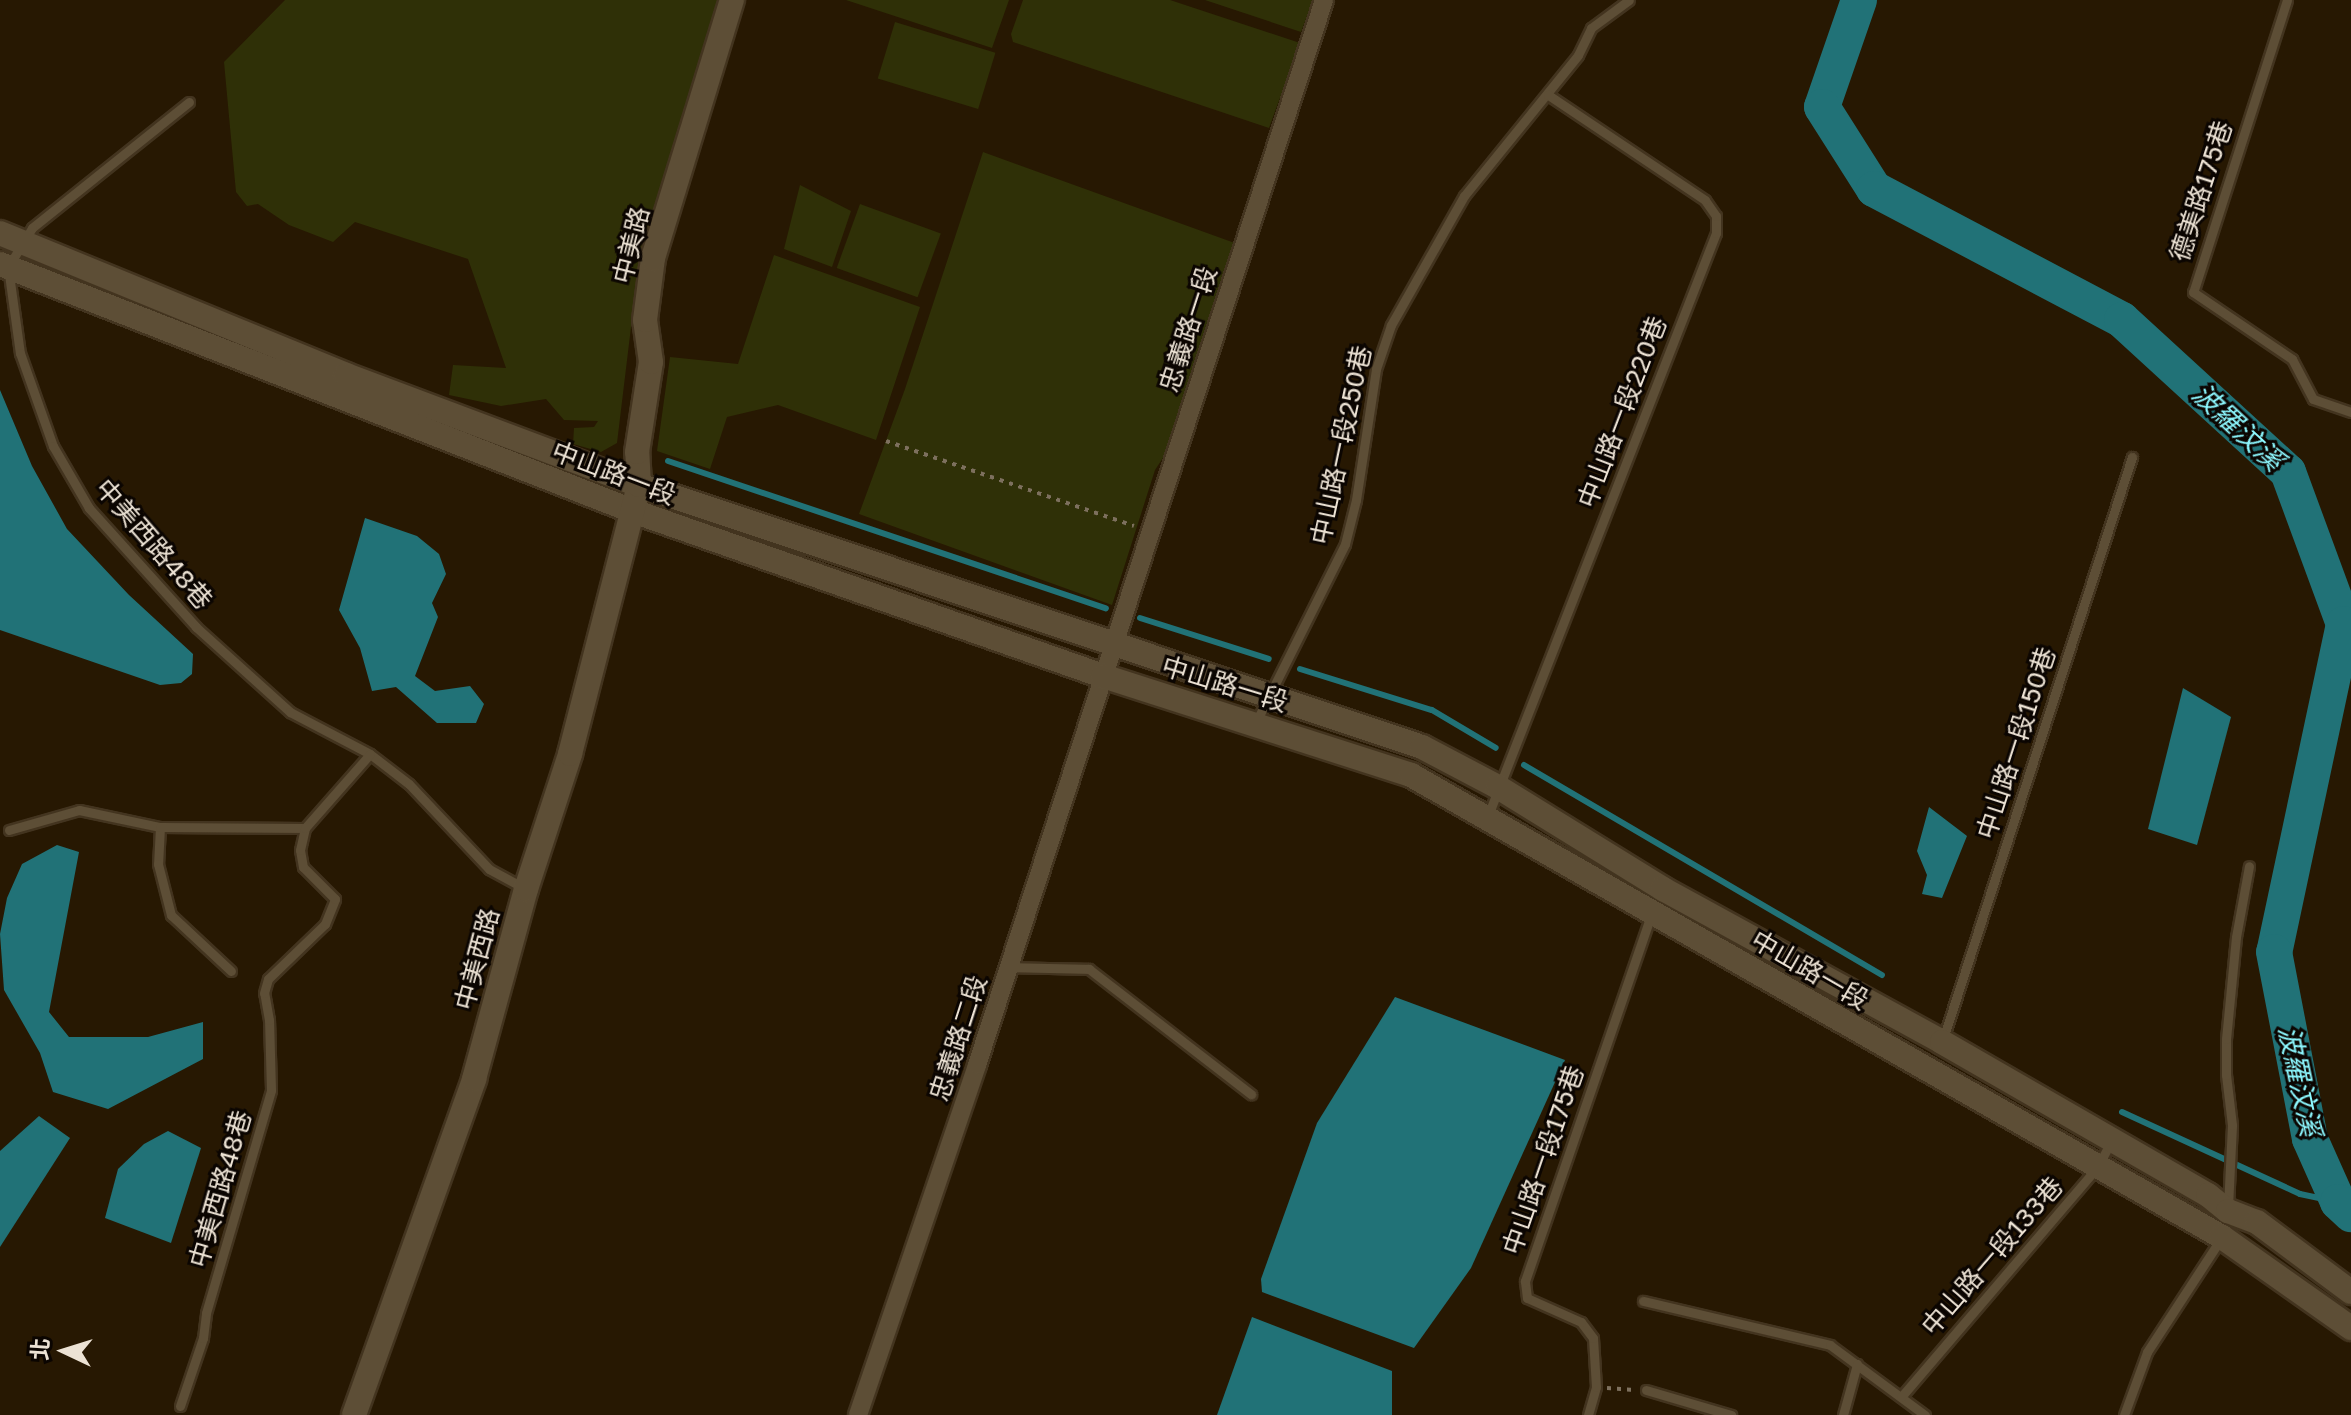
<!DOCTYPE html>
<html>
<head>
<meta charset="utf-8">
<style>
  body { margin:0 }
  #map { position:relative; width:2351px; height:1415px; overflow:hidden; background:#271802; font-family:"Golos Text","Noto Sans TC",sans-serif }
  div>[style] { position:absolute }
  .green>* { inset:0; background:#2f3007; transform-origin:0 0 }
  .water>* { inset:0; background:#217277 }
  .stream>* { height:6px; margin:-3px; padding:0 3px; transform-origin:3px; border-radius:3px; background:#217277 }
  .river>* { height:36px; margin:-18px; padding:0 18px; transform-origin:18px; border-radius:18px; background:#217277 }
  .path>* { height:4px; margin-top:-2px; transform-origin:0; background:repeating-linear-gradient(90deg,#7d705e 0 4px,transparent 0 10px) }
  .roads { filter:drop-shadow(2px 0 #43341f) drop-shadow(-2px 0 #43341f) drop-shadow(0 2px #43341f) drop-shadow(0 -2px #43341f) }
  .service>* { height:9px; margin:-4.5px; padding:0 4.5px; transform-origin:4.5px; border-radius:4.5px; background:#5d4e36 }
  .minor>* { height:18px; margin:-9px; padding:0 9px; transform-origin:9px; border-radius:9px; background:#5d4e36 }
  .tertiary>* { height:24px; margin:-12px; padding:0 12px; transform-origin:12px; border-radius:12px; background:#5d4e36 }
  span { translate:-50% -50%; white-space:nowrap; text-align:center; line-height:1.15; -webkit-text-stroke:6px #0b0501; paint-order:stroke }
  .street-label { font-size:26px; color:#ece2d4 }
  .water-label { font-size:28px; color:#8df8ff; font-style:italic }
  .north { position:absolute; left:24px; top:1311px; width:80px; height:80px; -webkit-text-stroke:6px #0b0501; paint-order:stroke; rotate:274deg; font-size:22px; font-weight:700; line-height:32px; text-align:center; color:#ece2d4 }
  .north::after { content:''; display:block; margin:auto; width:28px; height:36px; background:#ece2d4; clip-path:polygon(50% 0,100% 100%,50% 72%,0 100%) }
</style>
</head>
<body>
<div id="map">
  <div class="green">
    <i style="clip-path:polygon(285px 0,722px 0,639px 261px,617px 443px,601px 452px,573px 444px,574px 428px,594px 427px,598px 421px,564px 420px,546px 399px,501px 406px,449px 395px,453px 365px,506px 368px,468px 259px,355px 222px,333px 242px,289px 225px,258px 204px,247px 206px,236px 192px,224px 62px)"></i>
    <i style="clip-path:polygon(846px 0,1009px 0,992px 48px)"></i>
    <i style="clip-path:polygon(1023px 0,1170px 0,1300px 43px,1269px 128px,1013px 42px,1011px 34px)"></i>
    <i style="clip-path:polygon(1205px 0,1313px 0,1301px 32px)"></i>
    <i style="left:895px;top:22px;width:105px;height:59px;rotate:17deg"></i>
    <i style="clip-path:polygon(983px 152px,1243px 246px,1185px 424px,1155px 470px,1112px 605px,859px 514px,905px 389px)"></i>
    <i style="clip-path:polygon(800px 185px,851px 211px,832px 267px,784px 249px)"></i>
    <i style="left:860px;top:204px;width:86px;height:68px;rotate:20deg"></i>
    <i style="clip-path:polygon(774px 255px,920px 307px,876px 440px,778px 405px,727px 417px,710px 469px,657px 451px,670px 357px,738px 364px)"></i>
  </div>
  <div class="water">
    <i style="clip-path:polygon(0 390px,32px 466px,67px 529px,129px 595px,193px 654px,192px 674px,181px 683px,160px 685px,0 630px)"></i>
    <i style="clip-path:polygon(365px 518px,417px 536px,439px 554px,446px 574px,432px 603px,438px 617px,415px 676px,435px 691px,470px 686px,484px 704px,476px 723px,437px 723px,396px 687px,372px 691px,360px 648px,339px 610px)"></i>
    <i style="clip-path:polygon(2183px 688px,2231px 717px,2197px 845px,2148px 829px)"></i>
    <i style="clip-path:polygon(1929px 807px,1967px 836px,1942px 898px,1922px 894px,1927px 875px,1917px 851px)"></i>
    <i style="clip-path:polygon(57px 845px,79px 852px,49px 1012px,69px 1037px,148px 1037px,203px 1022px,203px 1059px,108px 1109px,53px 1092px,40px 1053px,4px 990px,0 934px,7px 898px,22px 864px)"></i>
    <i style="clip-path:polygon(1395px 997px,1565px 1060px,1471px 1268px,1414px 1348px,1262px 1292px,1261px 1279px,1317px 1123px)"></i>
    <i style="clip-path:polygon(39px 1116px,70px 1138px,0 1247px,0 1151px)"></i>
    <i style="clip-path:polygon(168px 1131px,201px 1148px,171px 1243px,105px 1218px,118px 1169px,144px 1144px)"></i>
    <i style="clip-path:polygon(1252px 1317px,1392px 1371px,1392px 1415px,1217px 1415px)"></i>
  </div>
  <div class="stream">
    <i style="left:668px;top:461px;width:462px;rotate:18.6deg"></i>
    <i style="left:1140px;top:618px;width:135px;rotate:17.6deg"></i>
    <i style="left:1300px;top:669px;width:138px;rotate:17.3deg"></i>
    <i style="left:1432px;top:710px;width:74px;rotate:30.7deg"></i>
    <i style="left:1524px;top:765px;width:415px;rotate:30.4deg"></i>
    <i style="left:2122px;top:1112px;width:196px;rotate:24.7deg"></i>
    <i style="left:2300px;top:1194px;width:39px;rotate:12deg"></i>
  </div>
  <div class="river">
    <i style="left:1859px;top:0;width:113px;rotate:109.1deg"></i>
    <i style="left:1822px;top:107px;width:97px;rotate:57.6deg"></i>
    <i style="left:1874px;top:189px;width:280px;rotate:27.8deg"></i>
    <i style="left:2122px;top:320px;width:225px;rotate:42.5deg"></i>
    <i style="left:2288px;top:472px;width:162px;rotate:69.8deg"></i>
    <i style="left:2344px;top:624px;width:335px;rotate:102deg"></i>
    <i style="left:2274px;top:952px;width:190px;rotate:79.1deg"></i>
    <i style="left:2310px;top:1139px;width:69px;rotate:66deg"></i>
    <i style="left:2338px;top:1202px;width:18px;rotate:43deg"></i>
  </div>
  <div class="path">
    <i style="left:886px;top:441px;width:262px;rotate:18.9deg"></i>
    <i style="left:1607px;top:1388px;width:27px;rotate:4deg"></i>
  </div>
  <div class="roads">
    <div class="service">
      <i style="left:2287px;top:0;width:307px;rotate:107.8deg"></i>
      <i style="left:2193px;top:292px;width:120px;rotate:34.1deg"></i>
      <i style="left:2292px;top:359px;width:45px;rotate:62.3deg"></i>
      <i style="left:2313px;top:399px;width:40px;rotate:18.9deg"></i>
      <i style="left:189px;top:102px;width:201px;rotate:141.3deg"></i>
      <i style="left:32px;top:228px;width:46px;rotate:121.6deg"></i>
      <i style="left:8px;top:267px;width:87px;rotate:82.1deg"></i>
      <i style="left:20px;top:353px;width:99px;rotate:70.5deg"></i>
      <i style="left:53px;top:446px;width:72px;rotate:59.9deg"></i>
      <i style="left:89px;top:508px;width:160px;rotate:48deg"></i>
      <i style="left:196px;top:627px;width:127px;rotate:42.1deg"></i>
      <i style="left:290px;top:712px;width:90px;rotate:27.7deg"></i>
      <i style="left:370px;top:754px;width:49px;rotate:37.6deg"></i>
      <i style="left:409px;top:784px;width:117px;rotate:46.7deg"></i>
      <i style="left:489px;top:869px;width:42px;rotate:28.4deg"></i>
      <i style="left:1256px;top:722px;width:199px;rotate:-63.4deg"></i>
      <i style="left:1345px;top:544px;width:45px;rotate:-76deg"></i>
      <i style="left:1356px;top:500px;width:133px;rotate:-81.3deg"></i>
      <i style="left:1376px;top:369px;width:46px;rotate:-71.2deg"></i>
      <i style="left:1391px;top:325px;width:148px;rotate:-60.5deg"></i>
      <i style="left:1464px;top:196px;width:181px;rotate:-51deg"></i>
      <i style="left:1578px;top:55px;width:30px;rotate:-64deg"></i>
      <i style="left:1591px;top:28px;width:47px;rotate:-36.4deg"></i>
      <i style="left:1487px;top:818px;width:628px;rotate:-68.62deg"></i>
      <i style="left:1716px;top:233px;width:17px;rotate:-90deg"></i>
      <i style="left:1716px;top:216px;width:19px;rotate:-125deg"></i>
      <i style="left:1705px;top:200px;width:189px;rotate:-146.2deg"></i>
      <i style="left:160px;top:827px;width:37px;rotate:93deg"></i>
      <i style="left:158px;top:864px;width:53px;rotate:75.7deg"></i>
      <i style="left:171px;top:915px;width:82px;rotate:43deg"></i>
      <i style="left:9px;top:830px;width:73px;rotate:-15.9deg"></i>
      <i style="left:79px;top:810px;width:83px;rotate:11.9deg"></i>
      <i style="left:160px;top:827px;width:145px;rotate:0.4deg"></i>
      <i style="left:1008px;top:967px;width:81px;rotate:1.4deg"></i>
      <i style="left:1089px;top:969px;width:205px;rotate:37.7deg"></i>
      <i style="left:1943px;top:1039px;width:612px;rotate:-72.01deg"></i>
      <i style="left:2228px;top:1207px;width:82px;rotate:-87.2deg"></i>
      <i style="left:2232px;top:1125px;width:50px;rotate:-96.8deg"></i>
      <i style="left:2226px;top:1075px;width:36px;rotate:-90deg"></i>
      <i style="left:2226px;top:1039px;width:102px;rotate:-84.4deg"></i>
      <i style="left:2236px;top:937px;width:72px;rotate:-79.6deg"></i>
      <i style="left:1643px;top:1301px;width:192px;rotate:13.2deg"></i>
      <i style="left:1830px;top:1345px;width:118px;rotate:36.4deg"></i>
      <i style="left:1646px;top:1390px;width:89px;rotate:16.4deg"></i>
      <i style="left:1901px;top:1397px;width:304px;rotate:-49.5deg"></i>
      <i style="left:2098px;top:1166px;width:26px;rotate:-62deg"></i>
      <i style="left:180px;top:1406px;width:72px;rotate:-71.3deg"></i>
      <i style="left:203px;top:1338px;width:25px;rotate:-83deg"></i>
      <i style="left:206px;top:1313px;width:232px;rotate:-73.7deg"></i>
      <i style="left:271px;top:1090px;width:70px;rotate:-91.6deg"></i>
      <i style="left:269px;top:1020px;width:27px;rotate:-100deg"></i>
      <i style="left:264px;top:993px;width:15px;rotate:-74deg"></i>
      <i style="left:268px;top:979px;width:79px;rotate:-44deg"></i>
      <i style="left:325px;top:924px;width:27px;rotate:-68deg"></i>
      <i style="left:335px;top:899px;width:45px;rotate:-135deg"></i>
      <i style="left:303px;top:867px;width:17px;rotate:-100deg"></i>
      <i style="left:300px;top:850px;width:23px;rotate:-77deg"></i>
      <i style="left:305px;top:828px;width:98px;rotate:-48.7deg"></i>
      <i style="left:1588px;top:1415px;width:29px;rotate:-74deg"></i>
      <i style="left:1596px;top:1387px;width:49px;rotate:-93.5deg"></i>
      <i style="left:1593px;top:1338px;width:20px;rotate:-127deg"></i>
      <i style="left:1581px;top:1322px;width:59px;rotate:-156deg"></i>
      <i style="left:1527px;top:1298px;width:17px;rotate:-97deg"></i>
      <i style="left:1525px;top:1281px;width:390px;rotate:-71deg"></i>
      <i style="left:1843px;top:1415px;width:53px;rotate:-74.6deg"></i>
      <i style="left:2124px;top:1415px;width:67px;rotate:-69.9deg"></i>
      <i style="left:2147px;top:1352px;width:137px;rotate:-56.9deg"></i>
    </div>
    <div class="minor">
      <i style="left:858px;top:1415px;width:370px;rotate:-71.2deg"></i>
      <i style="left:977px;top:1065px;width:1120px;rotate:-71.95deg"></i>
    </div>
    <div class="tertiary">
      <i style="left:0;top:233px;width:374px;rotate:22.3deg"></i>
      <i style="left:346px;top:375px;width:313px;rotate:20.6deg"></i>
      <i style="left:639px;top:485px;width:826px;rotate:18.5deg"></i>
      <i style="left:1422px;top:747px;width:86px;rotate:27.8deg"></i>
      <i style="left:1498px;top:787px;width:194px;rotate:31.7deg"></i>
      <i style="left:1663px;top:889px;width:318px;rotate:28.7deg"></i>
      <i style="left:1942px;top:1042px;width:307px;rotate:29.9deg"></i>
      <i style="left:2208px;top:1195px;width:26px;rotate:39deg"></i>
      <i style="left:2228px;top:1211px;width:31px;rotate:21deg"></i>
      <i style="left:2257px;top:1222px;width:117px;rotate:36.7deg"></i>
      <i style="left:0;top:264px;width:676px;rotate:21.33deg"></i>
      <i style="left:630px;top:510px;width:501px;rotate:19.34deg"></i>
      <i style="left:1103px;top:676px;width:324px;rotate:17.8deg"></i>
      <i style="left:1411px;top:775px;width:933px;rotate:29.67deg"></i>
      <i style="left:2222px;top:1237px;width:158px;rotate:35.2deg"></i>
      <i style="left:354px;top:1415px;width:357px;rotate:-70.3deg"></i>
      <i style="left:474px;top:1079px;width:197px;rotate:-74.7deg"></i>
      <i style="left:526px;top:889px;width:142px;rotate:-71.9deg"></i>
      <i style="left:570px;top:754px;width:278px;rotate:-75.6deg"></i>
      <i style="left:639px;top:485px;width:33px;rotate:-93deg"></i>
      <i style="left:637px;top:452px;width:91px;rotate:-81.2deg"></i>
      <i style="left:651px;top:362px;width:42px;rotate:-98.1deg"></i>
      <i style="left:645px;top:320px;width:63px;rotate:-82.6deg"></i>
      <i style="left:653px;top:258px;width:270px;rotate:-73deg"></i>
    </div>
  </div>
  <div class="street-label">
    <span style="left:2201px;top:191px;rotate:-72deg">德美路175巷</span>
    <span style="left:631px;top:245px;rotate:-76deg">中美路</span>
    <span style="left:1188px;top:329px;rotate:-72deg">忠義路一段</span>
    <span style="left:1622px;top:412px;rotate:-69deg">中山路一段220巷</span>
    <span style="left:1341px;top:445px;rotate:-78deg">中山路一段250巷</span>
    <span style="left:614px;top:473px;rotate:21deg">中山路一段</span>
    <span style="left:154px;top:544px;rotate:49deg">中美西路48巷</span>
    <span style="left:1225px;top:684px;rotate:17deg">中山路一段</span>
    <span style="left:2016px;top:743px;rotate:-72deg">中山路一段150巷</span>
    <span style="left:477px;top:959px;rotate:-75deg">中美西路</span>
    <span style="left:1810px;top:970px;rotate:30deg">中山路一段</span>
    <span style="left:958px;top:1038px;rotate:-72deg">忠義路二段</span>
    <span style="left:1543px;top:1160px;rotate:-71deg">中山路一段175巷</span>
    <span style="left:220px;top:1189px;rotate:-74deg">中美西路48巷</span>
    <span style="left:1992px;top:1256px;rotate:-49deg">中山路一段133巷</span>
  </div>
  <div class="water-label">
    <span style="left:2238px;top:427px;rotate:43deg">波羅汶溪</span>
    <span style="left:2300px;top:1081px;rotate:78deg">波羅汶溪</span>
  </div>
  <div class="north">北</div>
</div>
</body>
</html>
